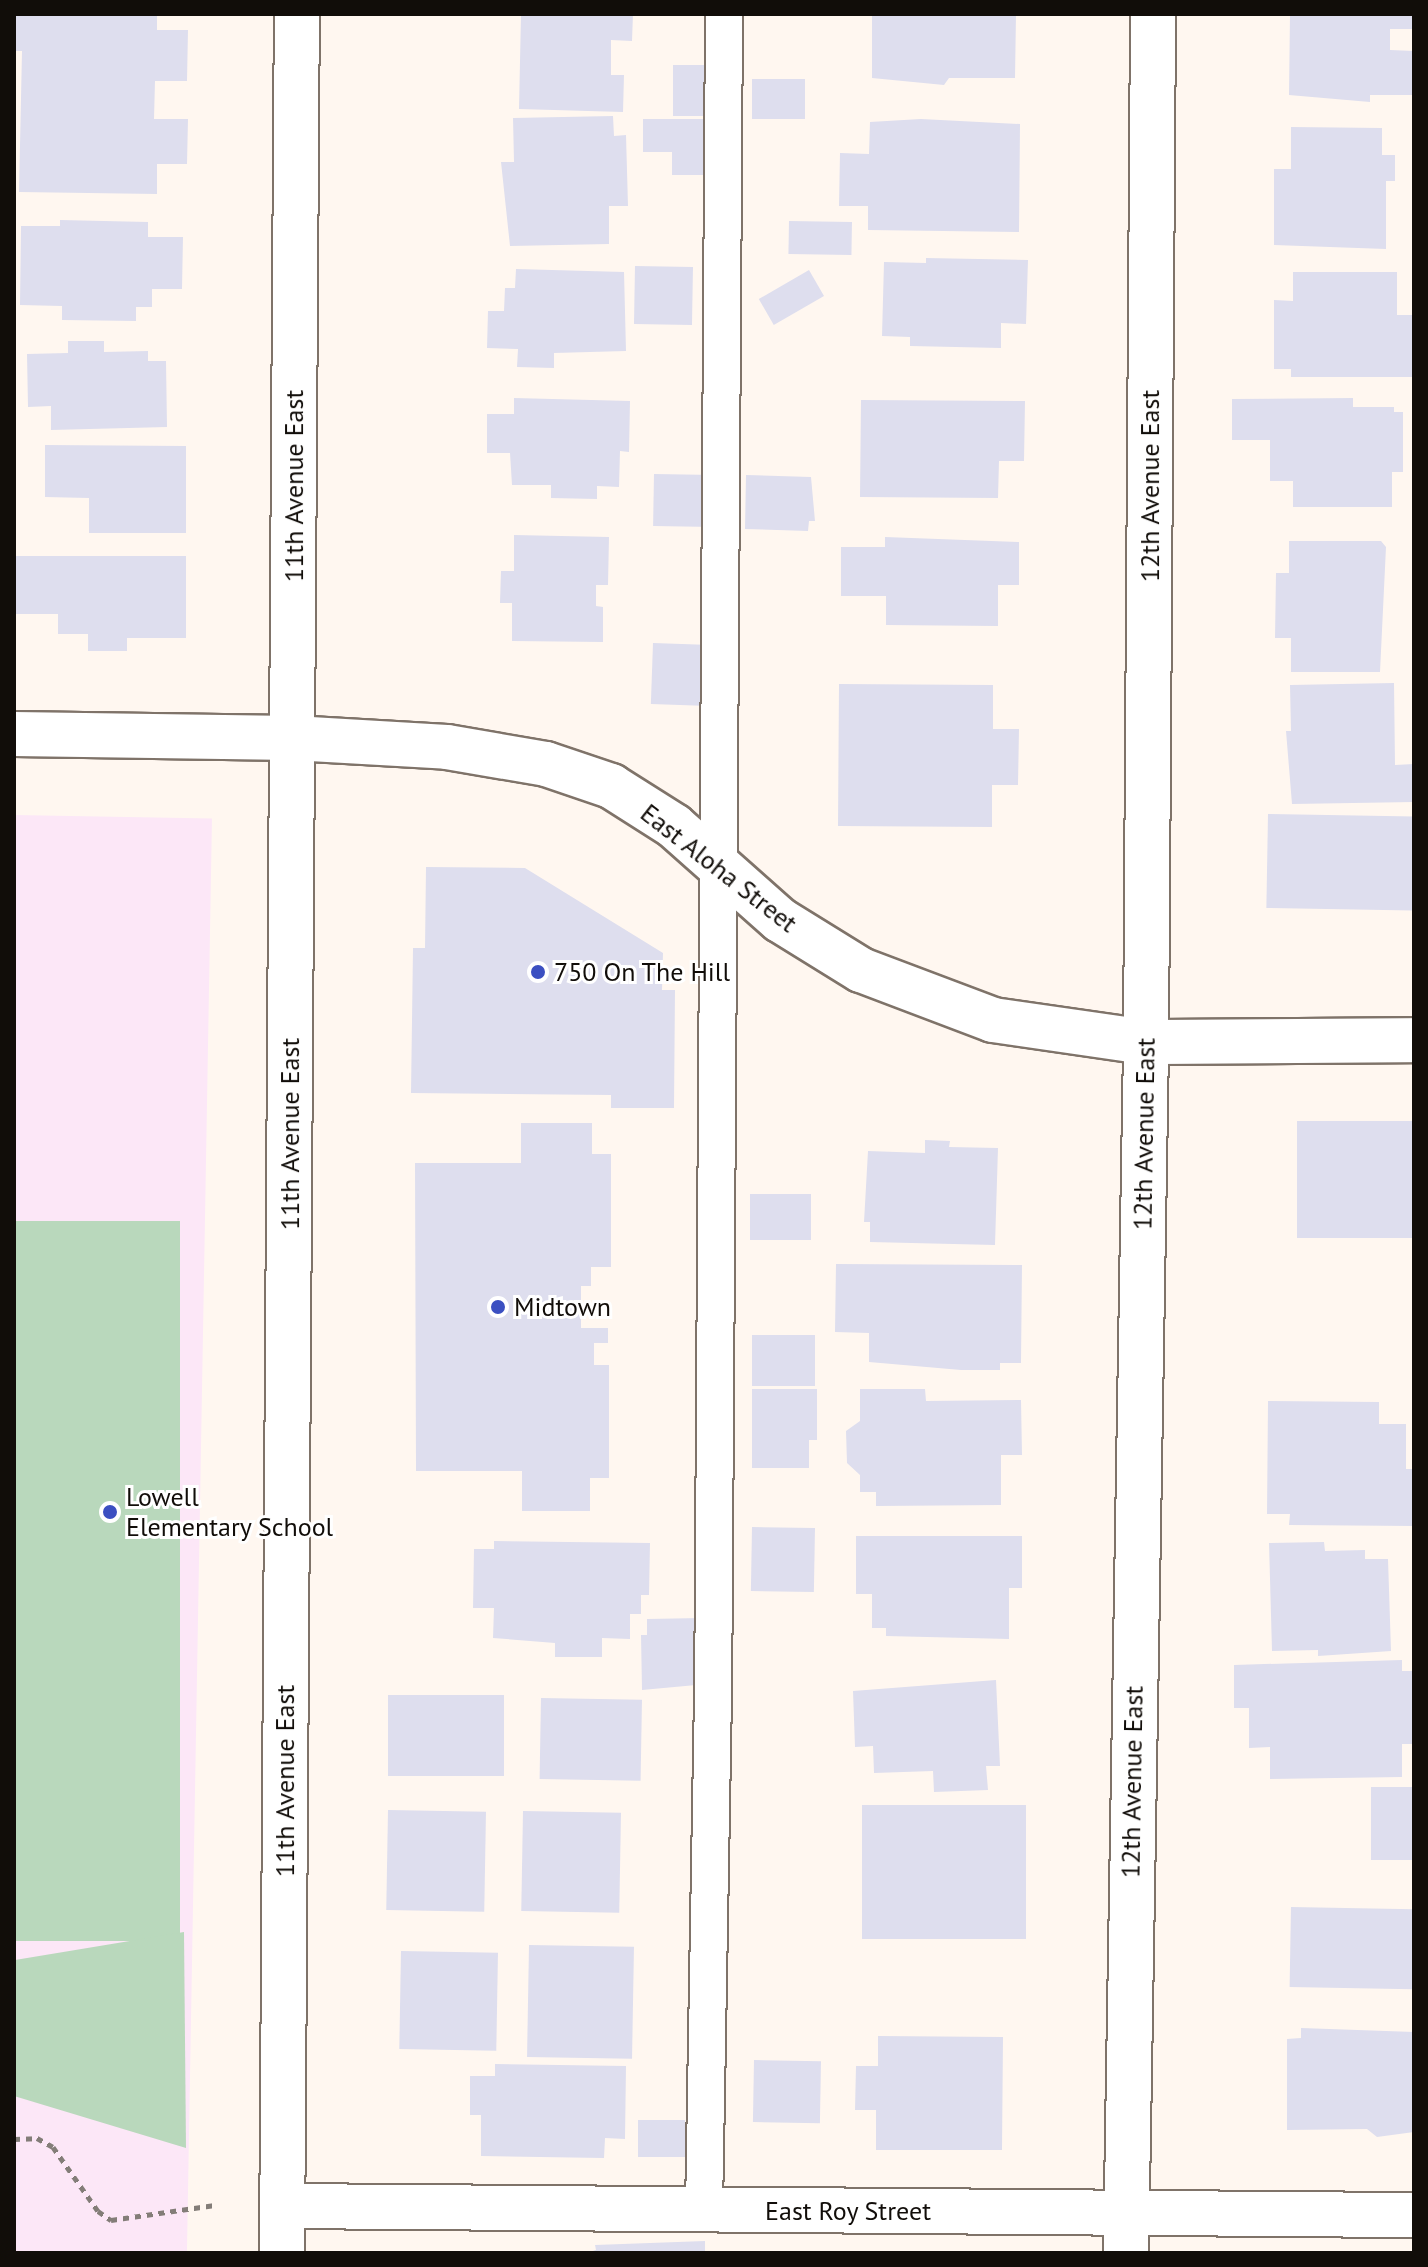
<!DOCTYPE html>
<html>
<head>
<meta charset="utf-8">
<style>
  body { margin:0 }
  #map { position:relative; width:1428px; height:2267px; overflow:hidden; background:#fff7f0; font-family:"PT Sans",sans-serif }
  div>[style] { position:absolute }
  .education>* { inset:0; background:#fce7f7; transform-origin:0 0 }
  .green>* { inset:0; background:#b9d8bc; transform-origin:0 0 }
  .building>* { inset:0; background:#dedeee; transform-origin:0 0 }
  .path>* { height:5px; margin-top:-2.5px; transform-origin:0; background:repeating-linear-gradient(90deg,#837d78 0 6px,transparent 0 12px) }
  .roads { filter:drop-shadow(2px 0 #7f7369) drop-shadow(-2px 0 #7f7369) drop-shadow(0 2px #7f7369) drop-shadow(0 -2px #7f7369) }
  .service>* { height:36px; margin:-18px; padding:0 18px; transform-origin:18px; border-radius:18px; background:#fff }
  .minor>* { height:44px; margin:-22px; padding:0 22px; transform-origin:22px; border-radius:22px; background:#fff }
  .tertiary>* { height:44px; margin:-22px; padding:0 22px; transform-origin:22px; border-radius:22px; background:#fff }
  .dots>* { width:22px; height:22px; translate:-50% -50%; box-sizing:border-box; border:4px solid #fff; border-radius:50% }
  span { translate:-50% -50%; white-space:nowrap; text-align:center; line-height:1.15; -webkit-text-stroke:6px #fff; paint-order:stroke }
  .street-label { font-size:26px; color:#110d09 }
  .poi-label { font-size:26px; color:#110d09 }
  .left { translate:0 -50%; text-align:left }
  .frame { position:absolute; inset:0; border:16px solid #110d09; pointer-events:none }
</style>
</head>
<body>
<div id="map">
  <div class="education">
    <i style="left:14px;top:815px;width:198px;height:1438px;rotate:1deg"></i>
  </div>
  <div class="green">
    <i style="left:14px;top:1221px;width:166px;height:720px"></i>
    <i style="clip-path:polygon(184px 1932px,186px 2148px,14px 2096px,15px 1960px)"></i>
  </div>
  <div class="building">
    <i style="clip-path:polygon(14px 14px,157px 14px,157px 30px,188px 30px,187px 81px,155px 81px,154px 119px,188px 119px,187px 164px,157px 164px,157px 194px,19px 192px,22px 51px,14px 51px)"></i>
    <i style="clip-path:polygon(521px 14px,633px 14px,632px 41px,611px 40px,611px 75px,624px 75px,623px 112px,519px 109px)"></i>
    <i style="clip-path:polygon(872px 14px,1016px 14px,1015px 78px,949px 78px,944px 85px,872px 78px)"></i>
    <i style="clip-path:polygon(1290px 14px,1413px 14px,1413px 29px,1390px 29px,1390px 50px,1414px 51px,1414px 95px,1370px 95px,1370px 102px,1289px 95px)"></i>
    <i style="left:673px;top:65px;width:41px;height:51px"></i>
    <i style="left:752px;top:79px;width:53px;height:40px"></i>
    <i style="clip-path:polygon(613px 116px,614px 136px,626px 135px,628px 206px,609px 206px,609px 244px,510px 246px,501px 162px,514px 162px,513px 118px)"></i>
    <i style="clip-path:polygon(643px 119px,718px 119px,718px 175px,672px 175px,672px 152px,643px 152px)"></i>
    <i style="clip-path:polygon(921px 119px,1020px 124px,1019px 232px,868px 230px,868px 206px,839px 206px,840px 153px,869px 154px,870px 122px)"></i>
    <i style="clip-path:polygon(1291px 127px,1382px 128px,1382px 155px,1395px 155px,1395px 181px,1386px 181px,1386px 249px,1274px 245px,1274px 169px,1291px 169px)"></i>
    <i style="clip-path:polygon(60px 220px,148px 222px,148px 237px,183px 237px,182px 289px,152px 289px,152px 307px,136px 307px,136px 321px,62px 320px,62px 306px,20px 305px,21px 226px,60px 226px)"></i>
    <i style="left:789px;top:221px;width:63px;height:33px;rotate:1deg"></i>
    <i style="clip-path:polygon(926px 258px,1028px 260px,1026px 324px,1001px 323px,1001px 348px,910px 346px,910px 337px,882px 336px,884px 262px,926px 263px)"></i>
    <i style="left:635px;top:266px;width:58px;height:58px;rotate:1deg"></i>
    <i style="clip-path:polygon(516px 269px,624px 272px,626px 351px,554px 353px,554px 368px,517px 367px,518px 349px,487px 348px,488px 311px,504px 311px,505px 288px,515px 288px)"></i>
    <i style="left:809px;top:270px;width:30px;height:58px;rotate:60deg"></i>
    <i style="clip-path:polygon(1293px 272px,1397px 272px,1397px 315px,1414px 315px,1414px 377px,1291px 377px,1291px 369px,1274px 369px,1274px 300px,1293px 301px)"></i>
    <i style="clip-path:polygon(68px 341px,104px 341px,104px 352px,148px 351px,148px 361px,166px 361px,167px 427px,51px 430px,51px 406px,28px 407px,27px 354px,68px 353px)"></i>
    <i style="clip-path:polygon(514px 398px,630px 401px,629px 452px,620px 451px,619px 487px,597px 486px,597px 499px,551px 498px,551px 485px,512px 485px,510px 453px,487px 453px,487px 414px,514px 414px)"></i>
    <i style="clip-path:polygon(1353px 398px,1353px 407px,1394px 407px,1394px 412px,1403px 412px,1403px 472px,1392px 472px,1392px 507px,1293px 507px,1293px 481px,1270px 481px,1270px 440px,1232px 440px,1232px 399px)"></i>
    <i style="clip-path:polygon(861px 400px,1025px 401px,1024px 461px,999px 461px,998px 498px,860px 497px)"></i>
    <i style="clip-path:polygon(45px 445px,186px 446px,186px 533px,89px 533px,89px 498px,45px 497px)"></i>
    <i style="left:654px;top:474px;width:61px;height:52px;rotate:1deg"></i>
    <i style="clip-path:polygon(746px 475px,811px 477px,815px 521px,809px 521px,808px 531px,745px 529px)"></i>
    <i style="clip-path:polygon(514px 535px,609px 537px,608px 585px,596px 585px,596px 606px,603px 607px,603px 642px,512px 641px,512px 603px,500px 603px,501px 571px,514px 571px)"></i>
    <i style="clip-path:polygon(885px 537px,1019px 542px,1019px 585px,998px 585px,998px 626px,886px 625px,886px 596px,841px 596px,841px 547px,885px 547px)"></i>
    <i style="clip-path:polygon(1289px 541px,1381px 541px,1386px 547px,1380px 672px,1291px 672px,1291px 638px,1275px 638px,1276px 573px,1289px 573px)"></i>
    <i style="clip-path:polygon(14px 556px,186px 556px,186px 638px,127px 638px,127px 651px,88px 651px,88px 634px,58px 634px,58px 614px,14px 614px)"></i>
    <i style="left:653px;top:643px;width:58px;height:61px;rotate:2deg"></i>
    <i style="clip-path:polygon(1394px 683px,1395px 765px,1414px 764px,1414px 802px,1292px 804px,1286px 731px,1291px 731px,1290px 685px)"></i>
    <i style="clip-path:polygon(839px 684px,993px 685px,993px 729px,1019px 729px,1018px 785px,992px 785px,992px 827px,838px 826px)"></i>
    <i style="left:1268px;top:814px;width:146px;height:94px;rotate:1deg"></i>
    <i style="clip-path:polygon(426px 867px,525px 868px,663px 953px,662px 990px,675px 990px,674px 1108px,611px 1108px,611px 1095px,411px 1093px,413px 948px,425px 948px)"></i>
    <i style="left:1297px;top:1121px;width:117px;height:117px"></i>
    <i style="clip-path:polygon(521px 1123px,592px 1123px,592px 1154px,611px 1154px,611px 1267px,591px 1267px,591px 1286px,581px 1286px,581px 1328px,608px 1328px,608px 1343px,594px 1343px,594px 1365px,609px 1365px,609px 1478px,590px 1478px,590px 1511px,522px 1511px,522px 1471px,416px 1471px,415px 1163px,521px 1163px)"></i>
    <i style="clip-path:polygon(925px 1140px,950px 1141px,949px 1147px,998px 1148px,995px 1245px,870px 1242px,870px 1222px,864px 1222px,868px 1151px,925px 1153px)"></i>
    <i style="left:750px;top:1194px;width:61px;height:46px"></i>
    <i style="clip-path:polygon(836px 1264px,1022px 1265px,1021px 1363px,1000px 1363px,1000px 1370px,961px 1370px,869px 1362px,869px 1333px,835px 1332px)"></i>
    <i style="left:752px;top:1335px;width:63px;height:51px"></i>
    <i style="clip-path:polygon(752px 1389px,817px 1389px,817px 1440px,809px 1440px,809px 1468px,752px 1468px)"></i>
    <i style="clip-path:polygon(860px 1389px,925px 1389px,926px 1401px,1021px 1400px,1022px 1455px,1001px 1455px,1001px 1505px,876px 1506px,876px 1492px,860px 1492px,860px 1475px,847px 1463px,846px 1431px,860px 1421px)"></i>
    <i style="clip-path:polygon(1268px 1401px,1379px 1402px,1379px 1424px,1406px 1424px,1406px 1469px,1414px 1469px,1414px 1526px,1289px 1525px,1290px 1514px,1267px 1514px)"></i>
    <i style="left:752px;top:1527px;width:63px;height:64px;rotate:1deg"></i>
    <i style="clip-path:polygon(856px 1536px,1022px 1536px,1022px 1588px,1009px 1588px,1009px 1639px,886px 1636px,886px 1628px,872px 1628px,872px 1594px,856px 1594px)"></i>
    <i style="clip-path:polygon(494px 1541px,650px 1543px,649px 1595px,641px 1595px,641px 1614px,630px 1614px,630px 1639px,602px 1638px,602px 1657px,555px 1657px,555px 1643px,493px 1638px,494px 1608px,473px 1608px,474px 1549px,494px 1549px)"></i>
    <i style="clip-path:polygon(1324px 1542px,1325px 1551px,1365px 1550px,1365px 1559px,1388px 1559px,1391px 1651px,1318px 1656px,1318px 1650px,1272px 1651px,1269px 1543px)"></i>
    <i style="clip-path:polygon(702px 1618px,707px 1684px,642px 1690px,641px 1635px,647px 1635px,647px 1619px)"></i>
    <i style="clip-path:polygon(1402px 1660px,1402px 1671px,1414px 1671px,1414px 1744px,1402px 1744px,1402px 1777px,1270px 1779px,1270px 1747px,1249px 1748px,1249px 1708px,1234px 1708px,1234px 1665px)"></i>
    <i style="clip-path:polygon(996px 1680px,1000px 1766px,986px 1766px,988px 1790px,934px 1792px,933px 1771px,874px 1773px,873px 1746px,855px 1747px,853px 1691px)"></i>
    <i style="left:388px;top:1695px;width:116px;height:81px"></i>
    <i style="left:541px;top:1698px;width:101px;height:81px;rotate:1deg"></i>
    <i style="left:1414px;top:1787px;width:73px;height:43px;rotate:90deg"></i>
    <i style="left:862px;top:1805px;width:164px;height:134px"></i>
    <i style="left:388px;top:1810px;width:98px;height:100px;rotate:1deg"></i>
    <i style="left:523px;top:1811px;width:98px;height:100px;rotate:1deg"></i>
    <i style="left:1291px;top:1907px;width:123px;height:80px;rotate:1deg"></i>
    <i style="left:529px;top:1945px;width:105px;height:112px;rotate:1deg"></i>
    <i style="left:401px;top:1951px;width:97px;height:98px;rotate:1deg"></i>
    <i style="clip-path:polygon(1301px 2028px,1414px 2032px,1414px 2132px,1377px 2137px,1367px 2129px,1287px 2130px,1287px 2039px,1301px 2038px)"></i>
    <i style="clip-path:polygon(878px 2036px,1003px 2037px,1002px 2150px,876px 2150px,876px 2110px,855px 2110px,856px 2066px,878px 2066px)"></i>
    <i style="left:754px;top:2060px;width:67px;height:62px;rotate:1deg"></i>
    <i style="clip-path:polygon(495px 2064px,626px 2066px,625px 2139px,605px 2138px,604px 2158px,481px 2156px,481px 2115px,470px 2115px,470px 2076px,495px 2076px)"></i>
    <i style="left:685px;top:2120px;width:37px;height:47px;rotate:90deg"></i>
    <i style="clip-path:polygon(705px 2241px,705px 2253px,586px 2253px,596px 2250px,595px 2245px)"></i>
  </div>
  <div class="path">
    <i style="left:14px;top:2139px;width:23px;rotate:-2deg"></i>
    <i style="left:37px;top:2138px;width:18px;rotate:29deg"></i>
    <i style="left:53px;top:2147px;width:78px;rotate:54.9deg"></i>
    <i style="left:98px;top:2211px;width:16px;rotate:35deg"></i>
    <i style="left:111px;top:2220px;width:105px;rotate:-8.2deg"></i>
  </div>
  <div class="roads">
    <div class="service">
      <i style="left:704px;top:2210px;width:497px;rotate:-89deg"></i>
      <i style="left:713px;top:1713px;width:1699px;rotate:-89.63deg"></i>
    </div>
    <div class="minor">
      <i style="left:1146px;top:1042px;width:1028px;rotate:-89.61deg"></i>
      <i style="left:283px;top:2206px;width:1131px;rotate:0.46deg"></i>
      <i style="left:282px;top:2253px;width:2239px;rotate:-89.62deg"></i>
    </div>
    <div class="tertiary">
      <i style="left:14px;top:734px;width:279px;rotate:0.8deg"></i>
      <i style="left:293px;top:738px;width:154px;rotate:3.3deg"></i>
      <i style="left:447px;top:747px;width:100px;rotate:9.7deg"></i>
      <i style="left:546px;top:764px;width:69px;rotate:18.7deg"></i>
      <i style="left:611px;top:786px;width:75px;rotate:32.4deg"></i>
      <i style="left:674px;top:826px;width:142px;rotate:41.6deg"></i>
      <i style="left:780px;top:920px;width:95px;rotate:31.7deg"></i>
      <i style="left:861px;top:970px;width:141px;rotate:20.7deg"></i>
      <i style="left:993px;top:1020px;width:155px;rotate:8.2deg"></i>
      <i style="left:1146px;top:1042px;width:268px;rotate:-0.4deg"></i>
      <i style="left:1126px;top:2253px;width:1211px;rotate:-89.05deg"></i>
    </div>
  </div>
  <div class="dots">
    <i style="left:538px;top:972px;background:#3b4fc1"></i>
    <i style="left:498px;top:1307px;background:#3b4fc1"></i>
    <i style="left:110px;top:1512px;background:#3b4fc1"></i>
  </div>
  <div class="street-label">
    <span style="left:294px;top:486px;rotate:-90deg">11th Avenue East</span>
    <span style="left:1150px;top:486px;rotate:-90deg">12th Avenue East</span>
    <span style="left:719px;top:868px;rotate:38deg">East Aloha Street</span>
    <span style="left:290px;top:1134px;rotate:-90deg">11th Avenue East</span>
    <span style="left:1144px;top:1134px;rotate:-89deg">12th Avenue East</span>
    <span style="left:285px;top:1781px;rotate:-90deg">11th Avenue East</span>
    <span style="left:1132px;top:1782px;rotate:-89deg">12th Avenue East</span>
    <span style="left:848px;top:2211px">East Roy Street</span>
  </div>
  <div class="poi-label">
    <span class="left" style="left:554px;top:972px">750 On The Hill</span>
    <span class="left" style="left:514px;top:1307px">Midtown</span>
    <span class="left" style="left:126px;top:1512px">Lowell<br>Elementary School</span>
  </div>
  <div class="frame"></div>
</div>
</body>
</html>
